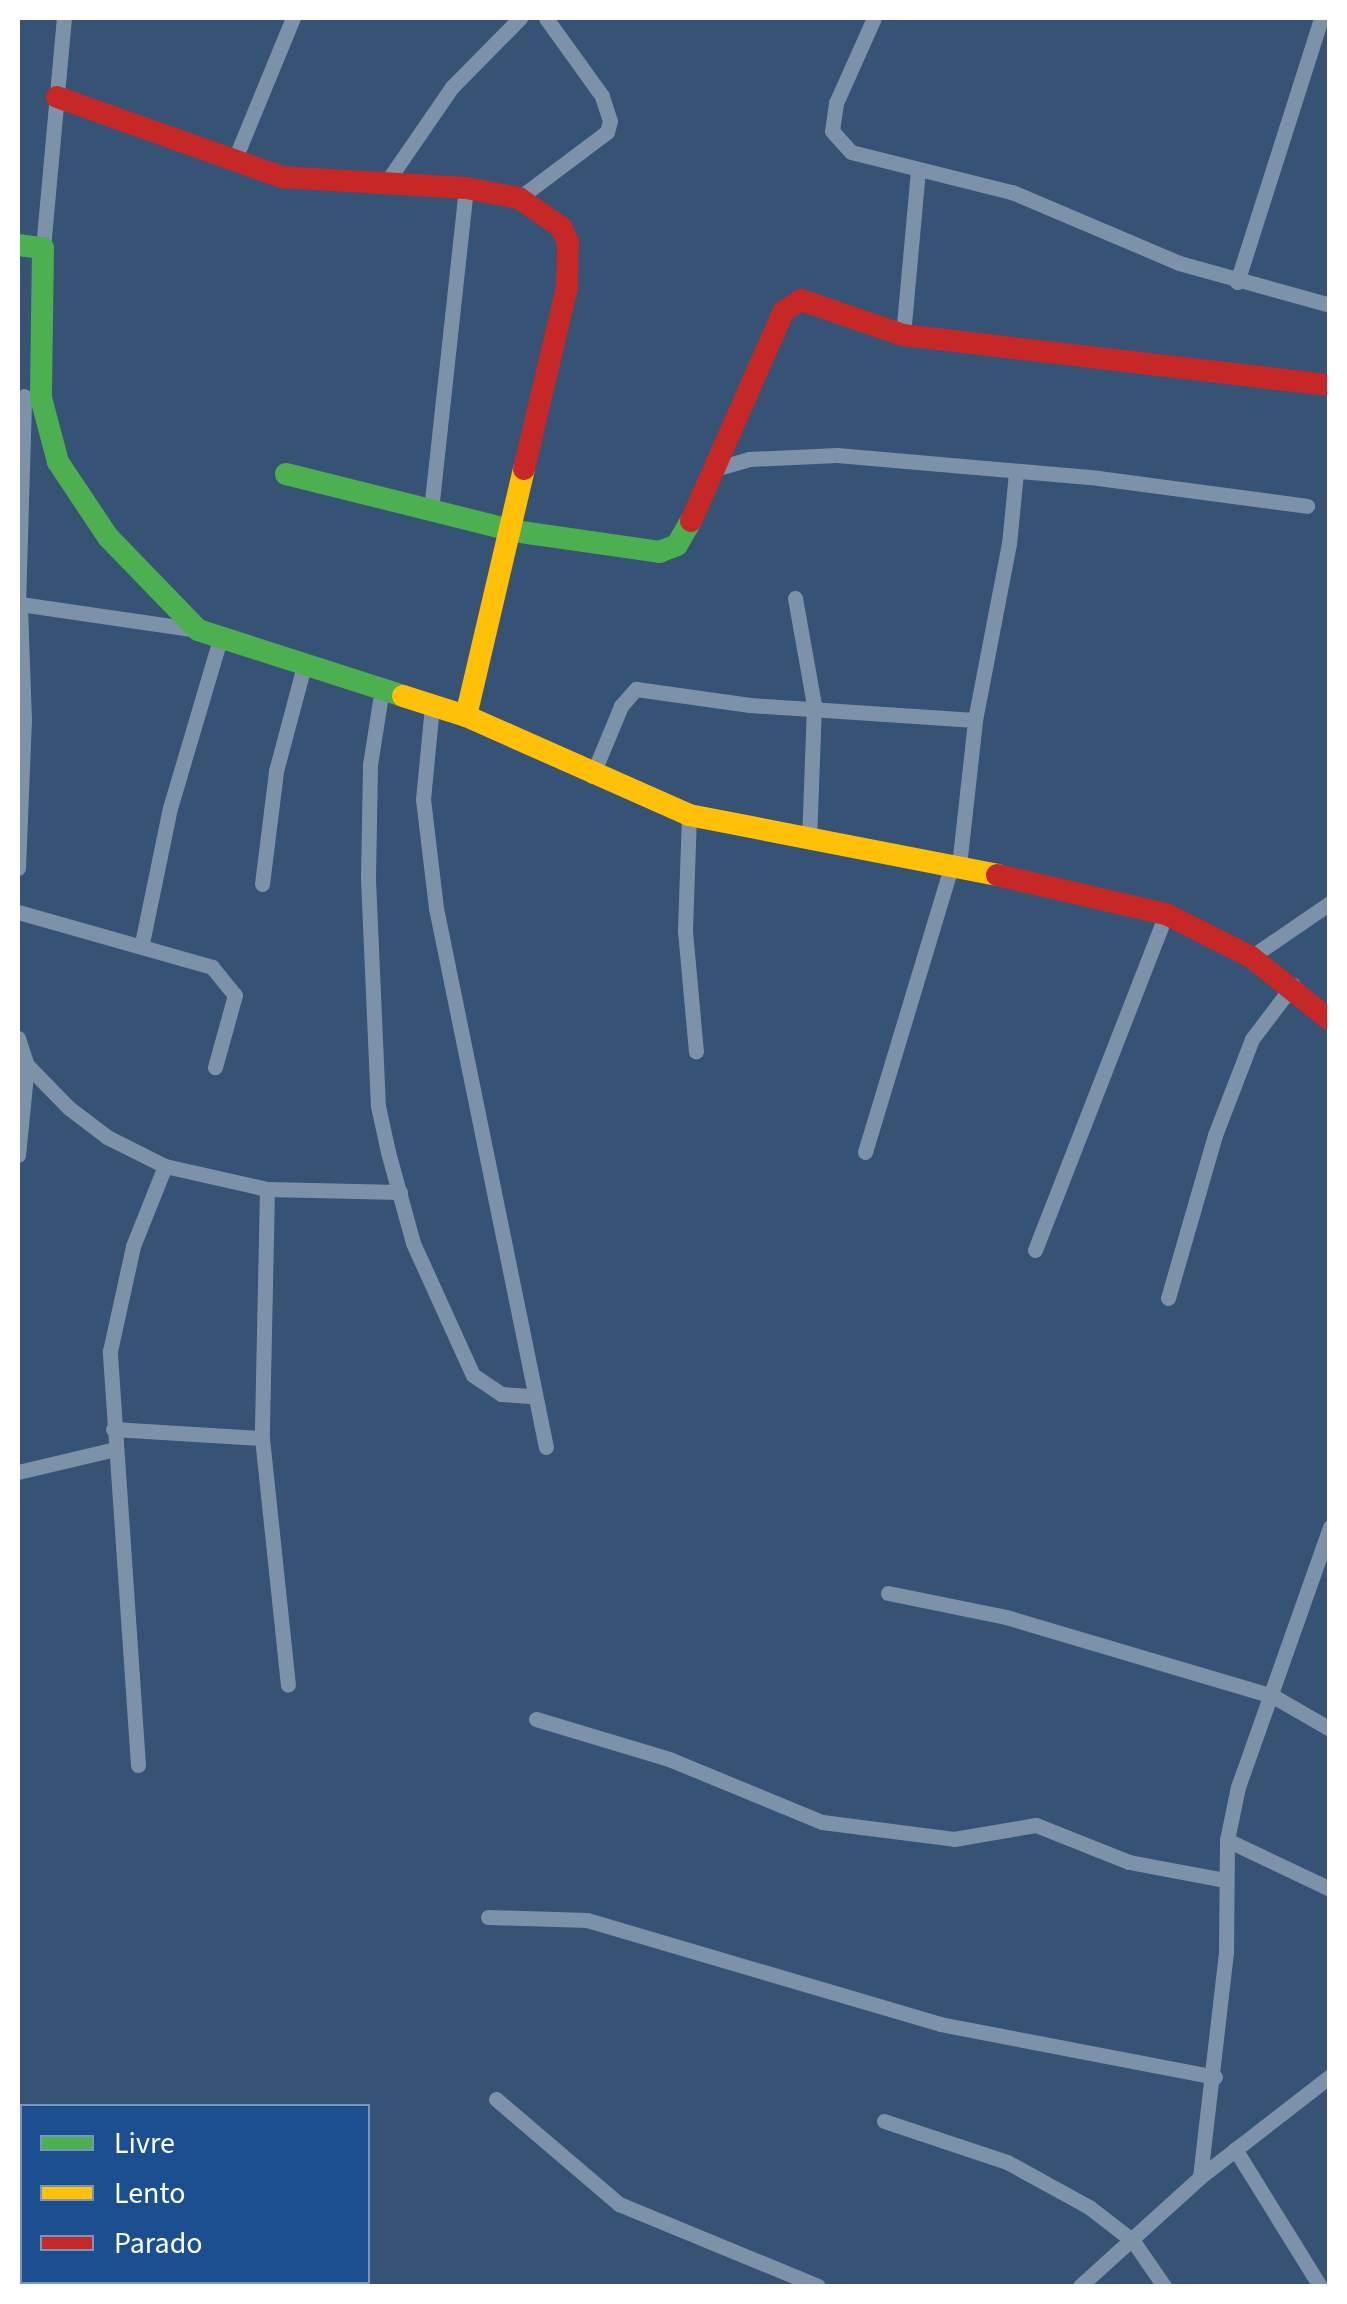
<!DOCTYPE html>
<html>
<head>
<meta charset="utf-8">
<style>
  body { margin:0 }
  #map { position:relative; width:1347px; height:2304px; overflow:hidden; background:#365274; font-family:"Source Sans 3",sans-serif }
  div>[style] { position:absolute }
  .street>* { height:15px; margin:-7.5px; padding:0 7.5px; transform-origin:7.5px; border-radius:7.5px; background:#7d92a8 }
  .fast>* { height:22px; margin:-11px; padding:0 11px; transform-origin:11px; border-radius:11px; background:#4caf50 }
  .slow>* { height:22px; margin:-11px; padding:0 11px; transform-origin:11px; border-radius:11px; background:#ffc107 }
  .jam>* { height:22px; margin:-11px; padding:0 11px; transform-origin:11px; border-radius:11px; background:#c62828 }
  span { translate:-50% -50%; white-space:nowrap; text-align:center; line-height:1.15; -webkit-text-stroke:10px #1b4f8f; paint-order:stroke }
  .frame { position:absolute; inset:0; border:20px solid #fff; pointer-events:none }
  .legend { position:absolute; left:20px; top:2104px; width:350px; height:180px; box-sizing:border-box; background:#1b4f8f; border:2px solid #7695bc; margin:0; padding:12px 18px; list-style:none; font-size:30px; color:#fff }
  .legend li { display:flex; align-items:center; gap:20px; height:50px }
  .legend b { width:50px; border:2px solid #7695bc }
</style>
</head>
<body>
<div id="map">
  <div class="street">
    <i style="left:874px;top:18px;width:93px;rotate:114.1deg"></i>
    <i style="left:836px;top:103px;width:28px;rotate:98deg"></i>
    <i style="left:832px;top:131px;width:28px;rotate:48deg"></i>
    <i style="left:851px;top:152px;width:166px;rotate:14deg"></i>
    <i style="left:1012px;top:192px;width:181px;rotate:23deg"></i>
    <i style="left:1179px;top:263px;width:157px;rotate:15.5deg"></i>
    <i style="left:234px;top:161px;width:155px;rotate:-67.6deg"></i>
    <i style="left:388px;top:180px;width:113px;rotate:-55.5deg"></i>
    <i style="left:452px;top:87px;width:97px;rotate:-45.4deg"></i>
    <i style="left:519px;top:198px;width:110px;rotate:-36.9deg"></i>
    <i style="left:607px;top:132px;width:11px;rotate:-75deg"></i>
    <i style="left:610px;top:121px;width:26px;rotate:-108deg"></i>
    <i style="left:602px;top:96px;width:96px;rotate:-125.7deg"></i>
    <i style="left:43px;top:248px;width:231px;rotate:-84.8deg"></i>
    <i style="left:1237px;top:282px;width:277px;rotate:-72.3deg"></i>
    <i style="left:903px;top:335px;width:166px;rotate:-84.8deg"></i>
    <i style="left:711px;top:470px;width:40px;rotate:-16deg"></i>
    <i style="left:749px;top:459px;width:88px;rotate:-2.6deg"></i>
    <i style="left:837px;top:455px;width:262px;rotate:5deg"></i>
    <i style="left:1098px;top:478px;width:211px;rotate:7.6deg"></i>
    <i style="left:431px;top:510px;width:324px;rotate:-83.8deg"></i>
    <i style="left:795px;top:598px;width:109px;rotate:79.9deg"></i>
    <i style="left:814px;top:705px;width:136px;rotate:92.1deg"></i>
    <i style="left:18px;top:604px;width:208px;rotate:-88.3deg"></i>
    <i style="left:382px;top:688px;width:78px;rotate:98.9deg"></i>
    <i style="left:370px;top:765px;width:114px;rotate:91deg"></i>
    <i style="left:368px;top:879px;width:227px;rotate:87.5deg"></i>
    <i style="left:378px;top:1106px;width:47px;rotate:77.7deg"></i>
    <i style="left:388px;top:1152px;width:94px;rotate:74.6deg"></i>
    <i style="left:413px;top:1243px;width:145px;rotate:65.6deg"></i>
    <i style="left:473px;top:1375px;width:34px;rotate:34deg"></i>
    <i style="left:501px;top:1394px;width:32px;rotate:4deg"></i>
    <i style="left:432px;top:706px;width:93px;rotate:95.5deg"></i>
    <i style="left:423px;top:799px;width:110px;rotate:83.2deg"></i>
    <i style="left:436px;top:908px;width:550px;rotate:78.47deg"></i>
    <i style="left:592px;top:776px;width:76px;rotate:-67.5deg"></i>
    <i style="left:621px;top:706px;width:23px;rotate:-49deg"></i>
    <i style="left:636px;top:689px;width:115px;rotate:8deg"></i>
    <i style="left:750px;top:705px;width:225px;rotate:3.8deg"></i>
    <i style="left:689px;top:815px;width:116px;rotate:92deg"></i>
    <i style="left:685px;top:931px;width:121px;rotate:84.8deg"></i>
    <i style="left:959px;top:866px;width:147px;rotate:-83.7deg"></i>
    <i style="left:975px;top:720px;width:179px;rotate:-79.1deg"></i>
    <i style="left:1009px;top:544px;width:72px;rotate:-84.4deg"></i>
    <i style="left:18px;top:868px;width:147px;rotate:-87.7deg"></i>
    <i style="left:24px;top:721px;width:117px;rotate:-92deg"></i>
    <i style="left:20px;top:604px;width:180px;rotate:8.3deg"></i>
    <i style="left:262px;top:884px;width:114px;rotate:-82.9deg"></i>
    <i style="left:276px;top:771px;width:113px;rotate:-75.1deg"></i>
    <i style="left:18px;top:912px;width:202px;rotate:15.8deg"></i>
    <i style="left:212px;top:967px;width:36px;rotate:51deg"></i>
    <i style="left:235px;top:995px;width:75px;rotate:105.5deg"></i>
    <i style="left:142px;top:943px;width:138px;rotate:-78.3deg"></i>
    <i style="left:170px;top:808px;width:179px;rotate:-73.5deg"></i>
    <i style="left:1251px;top:957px;width:96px;rotate:-34.4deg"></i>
    <i style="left:18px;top:1038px;width:28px;rotate:72deg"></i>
    <i style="left:27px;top:1065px;width:60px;rotate:45.7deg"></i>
    <i style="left:69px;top:1108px;width:48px;rotate:37.3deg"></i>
    <i style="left:107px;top:1137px;width:65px;rotate:26.6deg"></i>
    <i style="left:165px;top:1166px;width:105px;rotate:12.7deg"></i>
    <i style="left:267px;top:1189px;width:133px;rotate:1.3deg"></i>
    <i style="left:865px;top:1152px;width:301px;rotate:-73.2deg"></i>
    <i style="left:18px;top:1155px;width:90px;rotate:-84.3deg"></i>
    <i style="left:267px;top:1189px;width:249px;rotate:91.2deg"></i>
    <i style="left:262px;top:1438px;width:248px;rotate:84deg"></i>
    <i style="left:1035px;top:1250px;width:361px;rotate:-68.7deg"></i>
    <i style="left:1168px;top:1298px;width:170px;rotate:-73.9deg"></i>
    <i style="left:1215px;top:1135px;width:103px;rotate:-68.9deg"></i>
    <i style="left:1252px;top:1039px;width:68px;rotate:-52.8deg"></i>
    <i style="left:113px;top:1429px;width:149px;rotate:3.5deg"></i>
    <i style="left:18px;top:1472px;width:100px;rotate:-13.3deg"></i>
    <i style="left:888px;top:1593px;width:120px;rotate:11.5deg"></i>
    <i style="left:1006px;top:1617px;width:278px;rotate:16.5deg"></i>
    <i style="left:1273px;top:1696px;width:66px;rotate:30.1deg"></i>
    <i style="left:536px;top:1719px;width:139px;rotate:16.7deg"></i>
    <i style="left:669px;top:1759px;width:165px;rotate:22.4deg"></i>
    <i style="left:822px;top:1822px;width:133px;rotate:7.3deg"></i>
    <i style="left:954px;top:1839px;width:83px;rotate:-9.7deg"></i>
    <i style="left:1036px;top:1825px;width:100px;rotate:21.7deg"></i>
    <i style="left:1129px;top:1862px;width:98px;rotate:10.6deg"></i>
    <i style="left:138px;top:1765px;width:415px;rotate:-93.9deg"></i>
    <i style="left:110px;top:1351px;width:107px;rotate:-77.6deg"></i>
    <i style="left:133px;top:1246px;width:86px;rotate:-68.2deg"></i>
    <i style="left:1227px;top:1840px;width:114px;rotate:25.4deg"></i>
    <i style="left:488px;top:1917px;width:99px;rotate:1.7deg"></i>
    <i style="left:587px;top:1920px;width:368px;rotate:16.4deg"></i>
    <i style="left:940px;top:2024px;width:280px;rotate:10.9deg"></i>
    <i style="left:496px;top:2099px;width:162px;rotate:40.5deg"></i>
    <i style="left:619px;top:2204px;width:215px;rotate:22.4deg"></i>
    <i style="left:884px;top:2121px;width:130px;rotate:18.4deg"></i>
    <i style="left:1007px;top:2162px;width:94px;rotate:28.8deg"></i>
    <i style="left:1089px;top:2207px;width:56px;rotate:37.7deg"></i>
    <i style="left:1133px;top:2241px;width:55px;rotate:55.4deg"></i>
    <i style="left:1235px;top:2149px;width:161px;rotate:58.2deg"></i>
    <i style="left:1200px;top:2177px;width:226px;rotate:-83.4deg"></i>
    <i style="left:1226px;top:1952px;width:112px;rotate:-89.5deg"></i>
    <i style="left:1227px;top:1840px;width:54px;rotate:-78.3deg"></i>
    <i style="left:1238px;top:1787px;width:276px;rotate:-70.5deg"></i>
    <i style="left:320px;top:2282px;width:7px;rotate:34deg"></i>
    <i style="left:1080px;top:2286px;width:162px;rotate:-42.2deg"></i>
    <i style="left:1200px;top:2177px;width:165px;rotate:-37.8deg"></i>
  </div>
  <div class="fast">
    <i style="left:18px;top:245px;width:25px;rotate:7deg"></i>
    <i style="left:43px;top:248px;width:150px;rotate:90.8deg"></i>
    <i style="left:41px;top:398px;width:66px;rotate:75.1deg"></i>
    <i style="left:58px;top:462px;width:90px;rotate:56.3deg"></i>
    <i style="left:108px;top:537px;width:129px;rotate:45.9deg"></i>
    <i style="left:198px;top:630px;width:215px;rotate:17.8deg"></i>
    <i style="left:286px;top:474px;width:235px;rotate:14deg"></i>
    <i style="left:514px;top:531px;width:147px;rotate:8.2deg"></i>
    <i style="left:659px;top:552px;width:19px;rotate:-21deg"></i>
    <i style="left:677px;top:545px;width:28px;rotate:-60deg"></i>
  </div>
  <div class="slow">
    <i style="left:403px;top:696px;width:66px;rotate:17.6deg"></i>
    <i style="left:466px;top:716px;width:244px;rotate:23.9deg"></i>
    <i style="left:689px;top:815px;width:314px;rotate:11deg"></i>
    <i style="left:466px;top:716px;width:254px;rotate:-76.8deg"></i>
  </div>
  <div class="jam">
    <i style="left:57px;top:97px;width:239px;rotate:19.6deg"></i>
    <i style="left:282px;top:177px;width:184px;rotate:3.4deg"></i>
    <i style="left:466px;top:188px;width:54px;rotate:10.7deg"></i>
    <i style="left:519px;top:198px;width:51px;rotate:34.6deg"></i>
    <i style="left:561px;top:227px;width:17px;rotate:65deg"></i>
    <i style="left:568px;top:242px;width:45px;rotate:91.3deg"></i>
    <i style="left:567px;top:287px;width:187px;rotate:103.3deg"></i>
    <i style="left:691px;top:521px;width:228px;rotate:-66.2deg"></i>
    <i style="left:783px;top:312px;width:22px;rotate:-34deg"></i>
    <i style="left:801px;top:300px;width:108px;rotate:18.9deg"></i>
    <i style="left:903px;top:335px;width:430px;rotate:6.7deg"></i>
    <i style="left:997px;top:875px;width:173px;rotate:13deg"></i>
    <i style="left:1166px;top:914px;width:95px;rotate:26.8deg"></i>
    <i style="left:1251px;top:957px;width:101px;rotate:38.6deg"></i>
  </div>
  <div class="frame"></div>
  <ul class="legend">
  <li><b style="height:12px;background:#4caf50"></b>Livre</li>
  <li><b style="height:12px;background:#ffc107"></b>Lento</li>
  <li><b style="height:12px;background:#c62828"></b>Parado</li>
  </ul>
</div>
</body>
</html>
